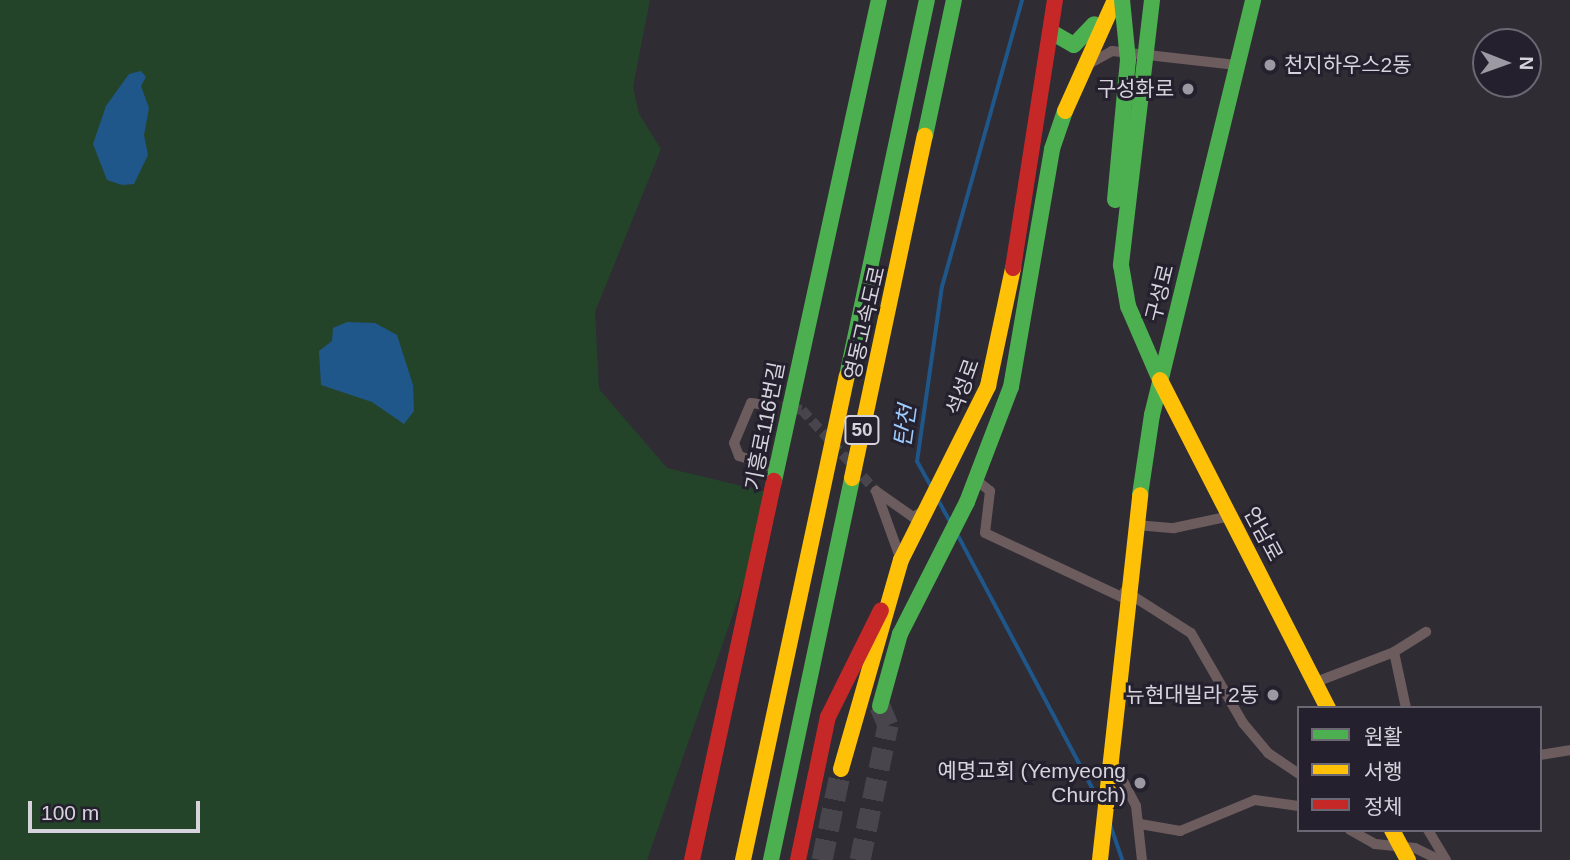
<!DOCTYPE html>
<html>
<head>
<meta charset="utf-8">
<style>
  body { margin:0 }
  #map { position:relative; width:1570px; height:860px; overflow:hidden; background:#2f2c34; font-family:Arial,"Noto Sans KR",sans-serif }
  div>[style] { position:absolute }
  .green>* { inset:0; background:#244429 }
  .water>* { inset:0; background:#1f578b }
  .stream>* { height:3.5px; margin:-1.75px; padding:0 1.75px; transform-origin:1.75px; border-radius:1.75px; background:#1f578b }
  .street-tunnel>* { height:10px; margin-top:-5px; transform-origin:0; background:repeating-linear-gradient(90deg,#48454d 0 10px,transparent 0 15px) }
  .highway-tunnel>* { height:21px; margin-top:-10.5px; transform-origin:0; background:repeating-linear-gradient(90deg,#48454d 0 21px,transparent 0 31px) }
  .street>* { height:10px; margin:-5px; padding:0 5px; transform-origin:5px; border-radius:5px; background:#6c5c5d }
  .fast>* { height:16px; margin:-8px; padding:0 8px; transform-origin:8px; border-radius:8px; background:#4caf50 }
  .slow>* { height:16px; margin:-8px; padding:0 8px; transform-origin:8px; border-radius:8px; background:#ffc107 }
  .jam>* { height:16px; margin:-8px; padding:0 8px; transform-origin:8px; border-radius:8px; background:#c62828 }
  .fast-bridge>* { height:16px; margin:-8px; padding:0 8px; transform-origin:8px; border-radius:8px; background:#4caf50 }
  .dots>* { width:19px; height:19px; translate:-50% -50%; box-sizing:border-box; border:4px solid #24202e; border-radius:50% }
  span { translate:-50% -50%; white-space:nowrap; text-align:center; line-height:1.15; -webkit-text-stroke:6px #24202e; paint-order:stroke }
  .shield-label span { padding:2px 5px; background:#24202e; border:2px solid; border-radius:5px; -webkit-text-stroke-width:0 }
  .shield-label { font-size:19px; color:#d6d3dd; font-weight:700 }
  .poi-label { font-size:21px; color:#d6d3dd }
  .left { translate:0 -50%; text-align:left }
  .right { translate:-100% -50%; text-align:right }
  .street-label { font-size:21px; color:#d6d3dd }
  .water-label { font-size:23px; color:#9ccafc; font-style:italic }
  .legend { position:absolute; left:1297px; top:706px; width:245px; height:126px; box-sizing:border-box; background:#24202e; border:2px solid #6b6874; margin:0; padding:9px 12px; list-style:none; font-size:21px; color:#d6d3dd }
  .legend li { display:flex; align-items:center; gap:14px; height:35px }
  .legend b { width:35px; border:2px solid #6b6874 }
  .north { position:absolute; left:1472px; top:28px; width:70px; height:70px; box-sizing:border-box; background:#24202e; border:2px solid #6b6874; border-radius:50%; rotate:91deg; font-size:19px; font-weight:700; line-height:28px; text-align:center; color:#d6d3dd }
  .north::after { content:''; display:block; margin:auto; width:24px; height:32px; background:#9c99a2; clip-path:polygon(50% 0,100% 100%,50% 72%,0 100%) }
  .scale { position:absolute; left:28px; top:801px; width:172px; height:32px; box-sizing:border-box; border:4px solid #d6d3dd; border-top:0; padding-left:9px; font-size:21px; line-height:24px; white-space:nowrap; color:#d6d3dd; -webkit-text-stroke:5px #24202e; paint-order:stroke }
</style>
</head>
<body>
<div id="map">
  <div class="green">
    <i style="clip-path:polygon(0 0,650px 0,633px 87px,639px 114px,661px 149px,595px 312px,599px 389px,667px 468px,775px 494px,647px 860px,0 860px)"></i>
  </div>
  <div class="water">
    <i style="clip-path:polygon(141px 71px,146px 77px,141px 86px,149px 108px,144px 135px,148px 155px,134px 184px,122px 185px,107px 180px,93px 144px,106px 106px,129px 74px)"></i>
    <i style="clip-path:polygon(347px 322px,375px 323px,397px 335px,413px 385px,414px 411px,404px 424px,372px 402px,321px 385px,319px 351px,332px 341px,333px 328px)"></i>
  </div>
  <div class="stream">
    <i style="left:930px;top:485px;width:26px;rotate:-119deg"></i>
    <i style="left:917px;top:462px;width:177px;rotate:-81.9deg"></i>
    <i style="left:942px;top:287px;width:298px;rotate:-74.4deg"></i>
    <i style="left:939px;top:501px;width:21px;rotate:61deg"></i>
    <i style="left:958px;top:535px;width:300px;rotate:62deg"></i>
    <i style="left:1110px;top:823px;width:39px;rotate:71deg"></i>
  </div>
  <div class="street-tunnel">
    <i style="left:767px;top:405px;width:35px;rotate:8deg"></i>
    <i style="left:802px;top:410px;width:110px;rotate:47.6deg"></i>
  </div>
  <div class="highway-tunnel">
    <i style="left:822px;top:860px;width:93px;rotate:-78.2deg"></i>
    <i style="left:860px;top:860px;width:138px;rotate:-78.3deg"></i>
    <i style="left:888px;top:725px;width:21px;rotate:-113deg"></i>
  </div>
  <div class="street">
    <i style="left:1087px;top:65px;width:29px;rotate:-29deg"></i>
    <i style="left:1112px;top:51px;width:125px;rotate:6.4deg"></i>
    <i style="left:767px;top:405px;width:16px;rotate:-173deg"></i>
    <i style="left:751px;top:403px;width:43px;rotate:113deg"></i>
    <i style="left:734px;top:443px;width:14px;rotate:69deg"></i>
    <i style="left:739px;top:456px;width:41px;rotate:18.4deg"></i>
    <i style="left:976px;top:480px;width:18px;rotate:38deg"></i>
    <i style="left:990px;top:491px;width:42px;rotate:96.8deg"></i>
    <i style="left:985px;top:533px;width:153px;rotate:25.1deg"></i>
    <i style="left:1136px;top:525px;width:38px;rotate:5deg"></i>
    <i style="left:1174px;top:528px;width:57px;rotate:-12.1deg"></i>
    <i style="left:901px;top:560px;width:73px;rotate:-109.9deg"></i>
    <i style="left:876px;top:491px;width:45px;rotate:35.1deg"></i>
    <i style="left:913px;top:517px;width:10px;rotate:-29deg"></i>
    <i style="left:1125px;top:591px;width:78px;rotate:32.5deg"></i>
    <i style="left:1191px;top:633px;width:104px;rotate:60deg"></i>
    <i style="left:1243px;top:723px;width:39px;rotate:50deg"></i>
    <i style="left:1268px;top:753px;width:37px;rotate:34deg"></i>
    <i style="left:1316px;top:682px;width:84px;rotate:-21deg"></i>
    <i style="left:1406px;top:708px;width:57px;rotate:-102.1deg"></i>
    <i style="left:1394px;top:652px;width:38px;rotate:-32deg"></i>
    <i style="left:1540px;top:755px;width:30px;rotate:-9deg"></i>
    <i style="left:1110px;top:756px;width:56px;rotate:62.5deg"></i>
    <i style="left:1136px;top:806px;width:54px;rotate:83.7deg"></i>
    <i style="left:1140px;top:824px;width:41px;rotate:9.9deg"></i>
    <i style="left:1180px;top:831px;width:81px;rotate:-22.5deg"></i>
    <i style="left:1255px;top:800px;width:44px;rotate:7.8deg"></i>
    <i style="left:1350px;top:830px;width:29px;rotate:29deg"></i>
    <i style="left:1375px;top:844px;width:40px;rotate:5.7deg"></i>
    <i style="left:1415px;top:848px;width:28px;rotate:26deg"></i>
    <i style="left:1428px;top:830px;width:35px;rotate:59deg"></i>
  </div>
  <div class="fast">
    <i style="left:1152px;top:0;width:267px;rotate:96.7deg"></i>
    <i style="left:1121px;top:265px;width:42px;rotate:80.3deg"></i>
    <i style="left:1128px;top:306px;width:81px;rotate:66.6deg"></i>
    <i style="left:1053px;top:33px;width:24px;rotate:30deg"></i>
    <i style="left:1074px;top:45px;width:29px;rotate:-46deg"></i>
    <i style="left:925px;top:136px;width:139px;rotate:-78deg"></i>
    <i style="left:847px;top:376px;width:384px;rotate:-78deg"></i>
    <i style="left:774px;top:481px;width:492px;rotate:-77.7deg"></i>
    <i style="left:1140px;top:495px;width:81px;rotate:-81.5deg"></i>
    <i style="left:1152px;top:415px;width:427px;rotate:-76.3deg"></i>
    <i style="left:880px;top:706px;width:75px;rotate:-74.5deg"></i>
    <i style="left:900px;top:634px;width:148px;rotate:-63.1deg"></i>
    <i style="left:967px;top:502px;width:123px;rotate:-69.1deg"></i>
    <i style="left:1011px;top:387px;width:242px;rotate:-80.2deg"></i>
    <i style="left:1052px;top:149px;width:40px;rotate:-71.1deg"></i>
    <i style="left:771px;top:860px;width:390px;rotate:-78deg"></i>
  </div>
  <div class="slow">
    <i style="left:1065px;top:111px;width:122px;rotate:-65.8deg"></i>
    <i style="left:1160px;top:380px;width:369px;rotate:62.9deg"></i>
    <i style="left:852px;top:478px;width:350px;rotate:-78deg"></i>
    <i style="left:841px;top:769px;width:217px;rotate:-74deg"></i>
    <i style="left:901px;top:560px;width:195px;rotate:-63.4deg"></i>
    <i style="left:988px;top:386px;width:121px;rotate:-78deg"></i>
    <i style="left:1392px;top:830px;width:34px;rotate:62deg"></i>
    <i style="left:743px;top:860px;width:495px;rotate:-77.9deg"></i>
    <i style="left:1100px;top:860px;width:367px;rotate:-83.7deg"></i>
  </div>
  <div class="jam">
    <i style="left:1013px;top:268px;width:271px;rotate:-81.1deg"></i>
    <i style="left:692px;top:860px;width:388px;rotate:-77.8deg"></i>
    <i style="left:798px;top:860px;width:146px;rotate:-78.2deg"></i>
    <i style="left:828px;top:717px;width:119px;rotate:-63.6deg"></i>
  </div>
  <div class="fast-bridge">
    <i style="left:1115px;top:200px;width:141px;rotate:-84.7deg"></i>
    <i style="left:1128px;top:60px;width:60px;rotate:-95.7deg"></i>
  </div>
  <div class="dots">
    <i style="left:1270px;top:65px;background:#9c99a2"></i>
    <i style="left:1188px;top:89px;background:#9c99a2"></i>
    <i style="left:1273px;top:695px;background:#9c99a2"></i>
    <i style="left:1140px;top:783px;background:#9c99a2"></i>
  </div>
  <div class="shield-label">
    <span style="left:862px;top:430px">50</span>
  </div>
  <div class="poi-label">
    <span class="left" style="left:1284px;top:65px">천지하우스2동</span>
    <span class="right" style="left:1174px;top:89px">구성화로</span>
    <span class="right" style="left:1259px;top:695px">뉴현대빌라 2동</span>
    <span class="right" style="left:1126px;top:783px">예명교회 (Yemyeong<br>Church)</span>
  </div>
  <div class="street-label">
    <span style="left:1160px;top:293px;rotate:-76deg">구성로</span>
    <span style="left:865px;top:323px;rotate:-77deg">영동고속도로</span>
    <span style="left:963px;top:387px;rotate:-70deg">석성로</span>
    <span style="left:765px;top:426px;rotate:-79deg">기흥로116번길</span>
    <span style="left:1263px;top:534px;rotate:62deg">언남로</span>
  </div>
  <div class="water-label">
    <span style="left:905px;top:426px;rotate:-82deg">탄천</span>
  </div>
  <ul class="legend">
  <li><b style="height:9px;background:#4caf50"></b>원활</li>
  <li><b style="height:9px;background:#ffc107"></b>서행</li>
  <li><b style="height:9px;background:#c62828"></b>정체</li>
  </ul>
  <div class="north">N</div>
  <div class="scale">100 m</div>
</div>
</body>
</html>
